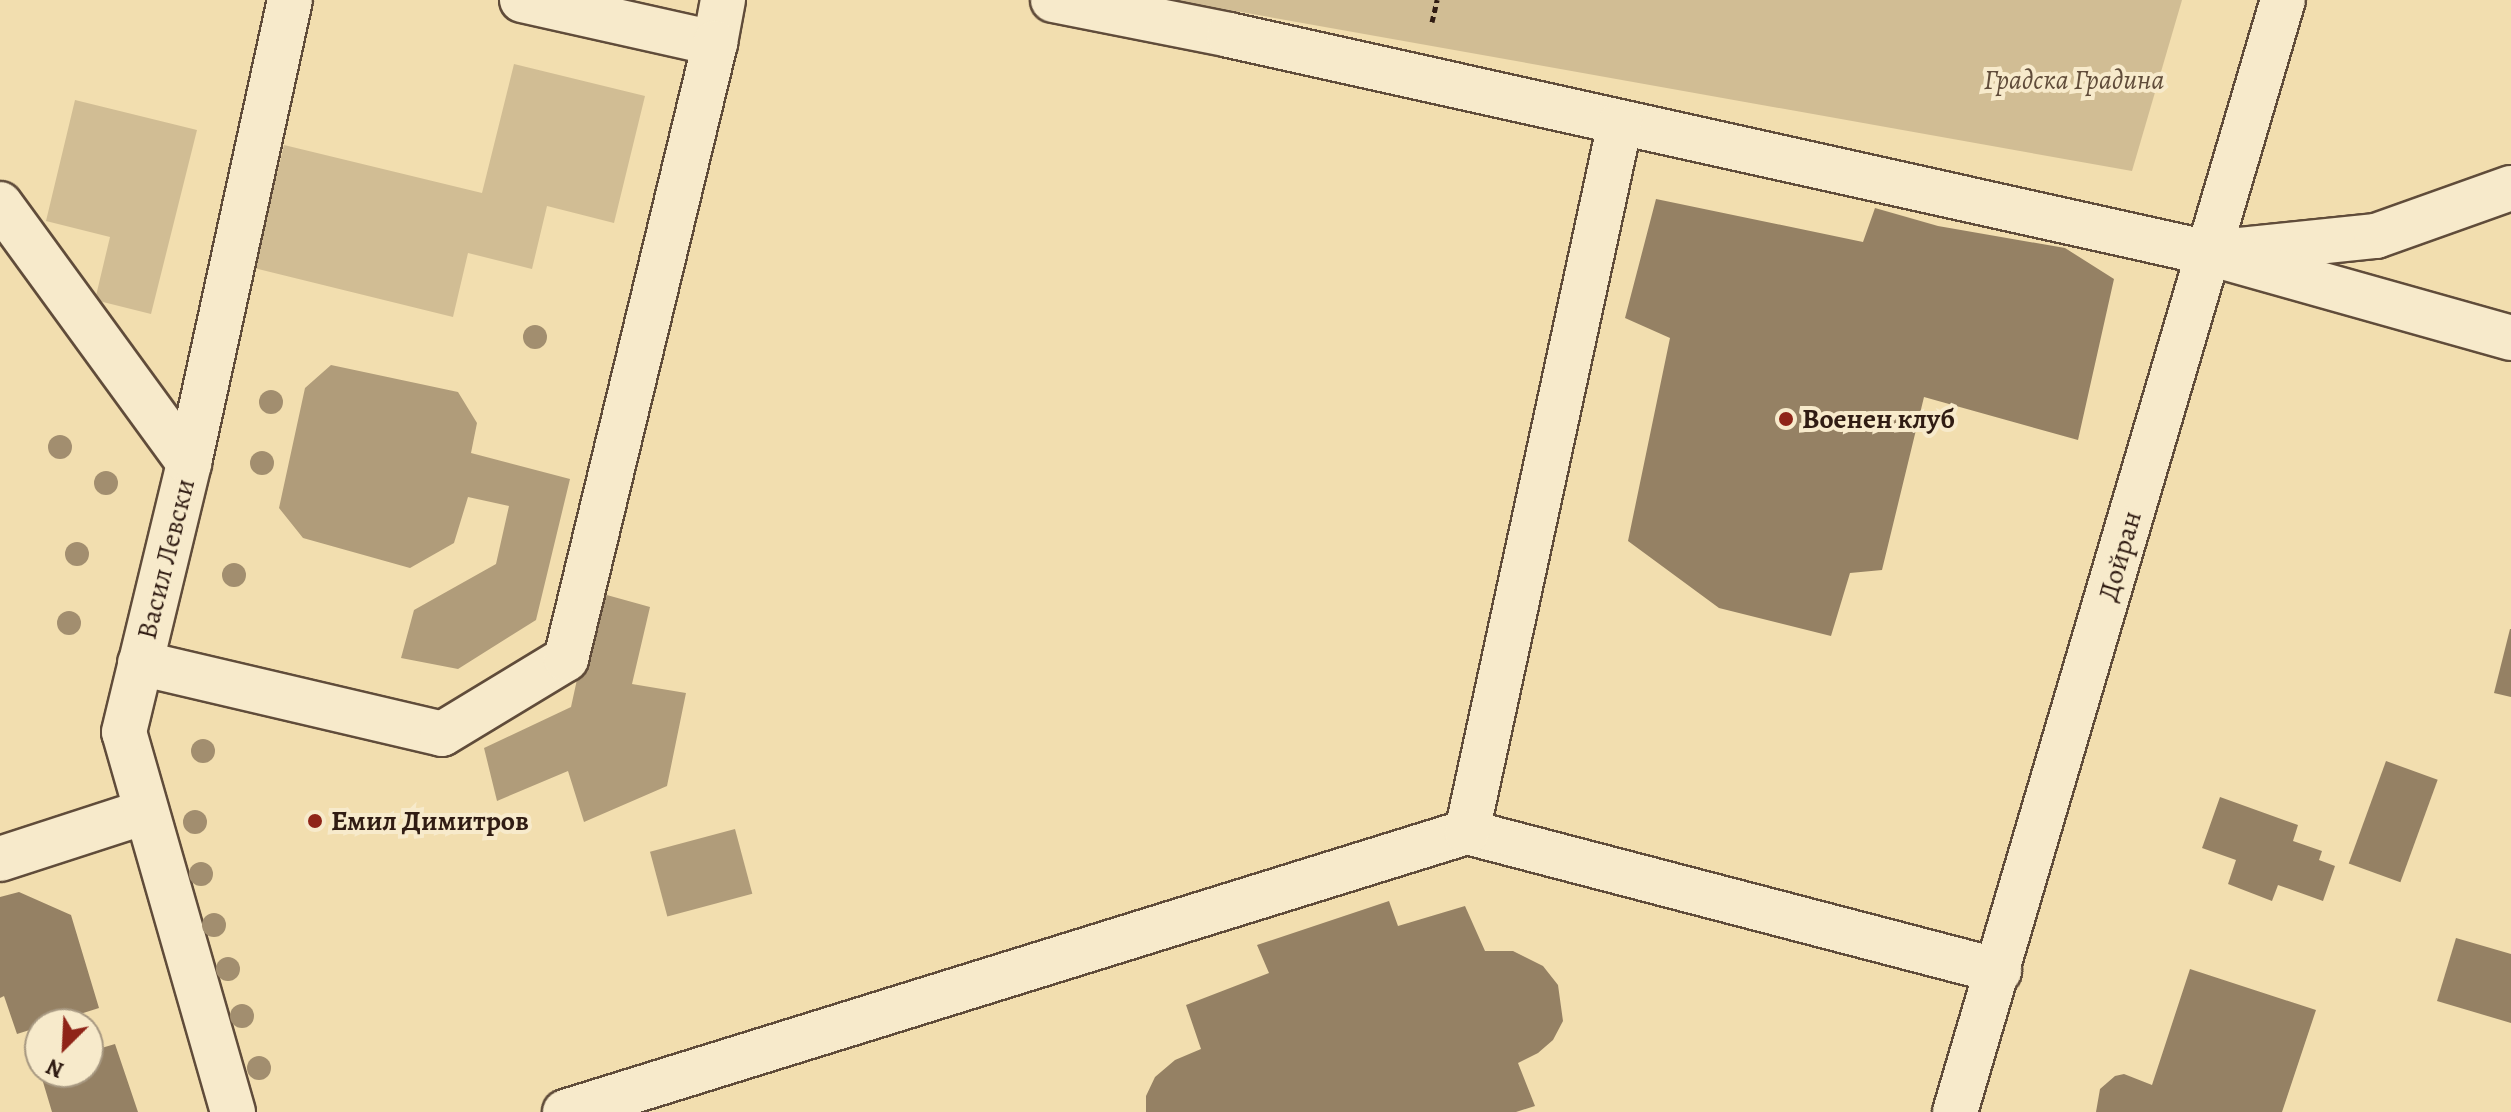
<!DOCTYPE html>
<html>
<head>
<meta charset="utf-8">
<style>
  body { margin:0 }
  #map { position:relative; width:2511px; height:1112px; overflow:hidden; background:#f2deaf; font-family:Alegreya,serif }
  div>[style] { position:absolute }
  .green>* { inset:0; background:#d1bd94 }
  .water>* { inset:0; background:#b09c7a; transform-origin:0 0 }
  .building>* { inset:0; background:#958164; transform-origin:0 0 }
  .path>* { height:5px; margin-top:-2.5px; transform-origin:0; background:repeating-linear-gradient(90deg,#301c13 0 6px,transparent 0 10px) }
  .roads { filter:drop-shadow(2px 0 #604c3a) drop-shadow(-2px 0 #604c3a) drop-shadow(0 2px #604c3a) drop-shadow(0 -2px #604c3a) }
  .pedestrian>* { height:44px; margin:-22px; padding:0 22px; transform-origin:22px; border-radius:22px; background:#f7eacb }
  .minor>* { height:44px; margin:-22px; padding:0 22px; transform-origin:22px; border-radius:22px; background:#f7eacb }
  .tertiary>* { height:44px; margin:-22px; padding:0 22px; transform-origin:22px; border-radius:22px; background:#f7eacb }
  .secondary>* { height:44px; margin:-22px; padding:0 22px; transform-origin:22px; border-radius:22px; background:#f7eacb }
  .trees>* { width:24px; height:24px; margin:-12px; border-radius:50%; background:#a28e6f }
  .dots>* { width:22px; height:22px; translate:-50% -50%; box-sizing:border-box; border:4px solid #f7eacb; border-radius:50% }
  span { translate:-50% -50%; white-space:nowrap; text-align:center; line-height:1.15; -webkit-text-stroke:8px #f7eacb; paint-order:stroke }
  .park-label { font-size:28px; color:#604c3a; font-style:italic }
  .poi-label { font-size:28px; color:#301c13; font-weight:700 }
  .left { translate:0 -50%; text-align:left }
  .street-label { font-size:28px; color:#301c13 }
  .north { position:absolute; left:24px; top:1008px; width:80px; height:80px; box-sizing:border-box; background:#f7eacb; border:2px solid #a79881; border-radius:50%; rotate:204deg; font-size:22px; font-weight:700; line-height:32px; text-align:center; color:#301c13 }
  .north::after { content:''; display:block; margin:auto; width:28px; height:36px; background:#8f2418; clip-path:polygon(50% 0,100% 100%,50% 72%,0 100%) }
</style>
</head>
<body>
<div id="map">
  <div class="green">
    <i style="clip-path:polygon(1174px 0,2182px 0,2132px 171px)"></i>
    <i style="clip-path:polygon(514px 64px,645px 96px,614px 223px,547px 206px,532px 269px,468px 253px,453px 317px,254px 268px,284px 145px,482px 193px)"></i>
    <i style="clip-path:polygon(75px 100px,197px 130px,151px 314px,95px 300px,110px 237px,46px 221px)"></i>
  </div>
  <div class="water">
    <i style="clip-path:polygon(331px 365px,458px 392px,477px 423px,471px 453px,570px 479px,536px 620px,458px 669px,401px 658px,414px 610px,496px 564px,509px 506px,468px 497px,454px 543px,410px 568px,303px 538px,279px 508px,305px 388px)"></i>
    <i style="clip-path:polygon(596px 592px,650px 607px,632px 684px,686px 693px,667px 786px,584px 822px,568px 771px,497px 801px,484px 748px,571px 707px)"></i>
    <i style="left:735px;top:829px;width:67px;height:88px;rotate:75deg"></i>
  </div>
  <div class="building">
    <i style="clip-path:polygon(1656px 199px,1863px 242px,1875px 208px,1938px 226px,2065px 248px,2114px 279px,2078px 440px,1924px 397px,1882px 570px,1850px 573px,1831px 636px,1719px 608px,1628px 541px,1670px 338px,1625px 318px)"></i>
    <i style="clip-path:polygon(2510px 629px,2511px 629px,2511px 697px,2494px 693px)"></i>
    <i style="left:2386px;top:761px;width:55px;height:109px;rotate:20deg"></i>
    <i style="clip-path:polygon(2220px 797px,2298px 825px,2293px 841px,2322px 851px,2319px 860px,2335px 866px,2323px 901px,2278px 885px,2272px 901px,2228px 884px,2236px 860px,2202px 848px)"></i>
    <i style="clip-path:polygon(19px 892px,71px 915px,99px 1008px,17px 1034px,4px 996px,0 998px,0 897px)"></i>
    <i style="clip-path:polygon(1389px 901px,1398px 926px,1465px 906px,1485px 951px,1513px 951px,1543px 966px,1558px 985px,1563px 1021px,1553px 1040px,1538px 1053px,1518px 1063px,1535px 1106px,1516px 1112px,1146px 1112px,1146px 1096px,1155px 1077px,1175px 1060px,1201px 1049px,1186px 1005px,1269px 973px,1257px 945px)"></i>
    <i style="clip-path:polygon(2456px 938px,2511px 954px,2511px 1023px,2437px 1001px)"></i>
    <i style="clip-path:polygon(2190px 969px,2316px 1010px,2282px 1112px,2096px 1112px,2100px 1089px,2115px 1076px,2124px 1074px,2152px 1085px)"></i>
    <i style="clip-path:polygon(115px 1044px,138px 1112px,52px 1112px,40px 1072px,88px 1072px,88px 1052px)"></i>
  </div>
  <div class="path">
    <i style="left:1432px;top:22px;width:23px;rotate:-77deg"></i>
  </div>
  <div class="roads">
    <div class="pedestrian">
      <i style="left:522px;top:0;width:198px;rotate:12.6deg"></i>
      <i style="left:715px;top:43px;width:44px;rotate:-79.5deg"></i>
      <i style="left:1053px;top:0;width:179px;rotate:11.2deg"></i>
      <i style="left:1229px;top:35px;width:1004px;rotate:12.54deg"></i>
      <i style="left:0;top:204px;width:321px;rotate:53.9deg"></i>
      <i style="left:140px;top:663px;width:310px;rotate:13.2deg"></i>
      <i style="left:442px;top:734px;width:145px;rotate:-31.2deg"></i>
      <i style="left:566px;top:659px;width:634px;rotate:-76.4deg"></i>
      <i style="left:1467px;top:832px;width:550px;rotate:14.64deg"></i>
      <i style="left:0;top:859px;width:152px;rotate:-18deg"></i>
      <i style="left:233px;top:1112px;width:395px;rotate:-106deg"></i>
      <i style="left:124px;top:732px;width:277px;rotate:-76.4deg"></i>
      <i style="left:189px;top:463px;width:474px;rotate:-77.7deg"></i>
      <i style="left:565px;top:1112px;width:944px;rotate:-17.25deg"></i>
      <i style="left:1467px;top:832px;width:725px;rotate:-77.82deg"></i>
    </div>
    <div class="minor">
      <i style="left:2211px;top:253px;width:166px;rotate:-5.9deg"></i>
      <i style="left:2376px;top:236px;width:143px;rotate:-19.6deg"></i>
    </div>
    <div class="tertiary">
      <i style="left:2209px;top:253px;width:314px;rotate:15.7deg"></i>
    </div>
    <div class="secondary">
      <i style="left:1955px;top:1112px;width:1159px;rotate:-73.57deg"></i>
    </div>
  </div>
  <div class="trees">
    <i style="left:535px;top:337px"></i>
    <i style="left:271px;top:402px"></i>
    <i style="left:60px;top:447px"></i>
    <i style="left:262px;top:463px"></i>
    <i style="left:106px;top:483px"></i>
    <i style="left:77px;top:554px"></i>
    <i style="left:234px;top:575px"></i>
    <i style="left:69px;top:623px"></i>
    <i style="left:203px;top:751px"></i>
    <i style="left:195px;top:822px"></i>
    <i style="left:201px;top:874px"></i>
    <i style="left:214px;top:925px"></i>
    <i style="left:228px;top:969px"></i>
    <i style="left:242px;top:1016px"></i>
    <i style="left:259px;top:1068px"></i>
  </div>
  <div class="dots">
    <i style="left:1786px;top:419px;background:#8f2418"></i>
    <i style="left:315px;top:821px;background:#8f2418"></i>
  </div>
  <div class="park-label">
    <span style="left:2074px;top:80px">Градска Градина</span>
  </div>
  <div class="poi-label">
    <span class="left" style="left:1802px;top:419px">Военен клуб</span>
    <span class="left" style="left:331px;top:821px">Емил Димитров</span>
  </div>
  <div class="street-label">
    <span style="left:2120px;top:556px;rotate:-74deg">Дойран</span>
    <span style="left:166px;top:559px;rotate:-76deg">Васил Левски</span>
  </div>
  <div class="north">N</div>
</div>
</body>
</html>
